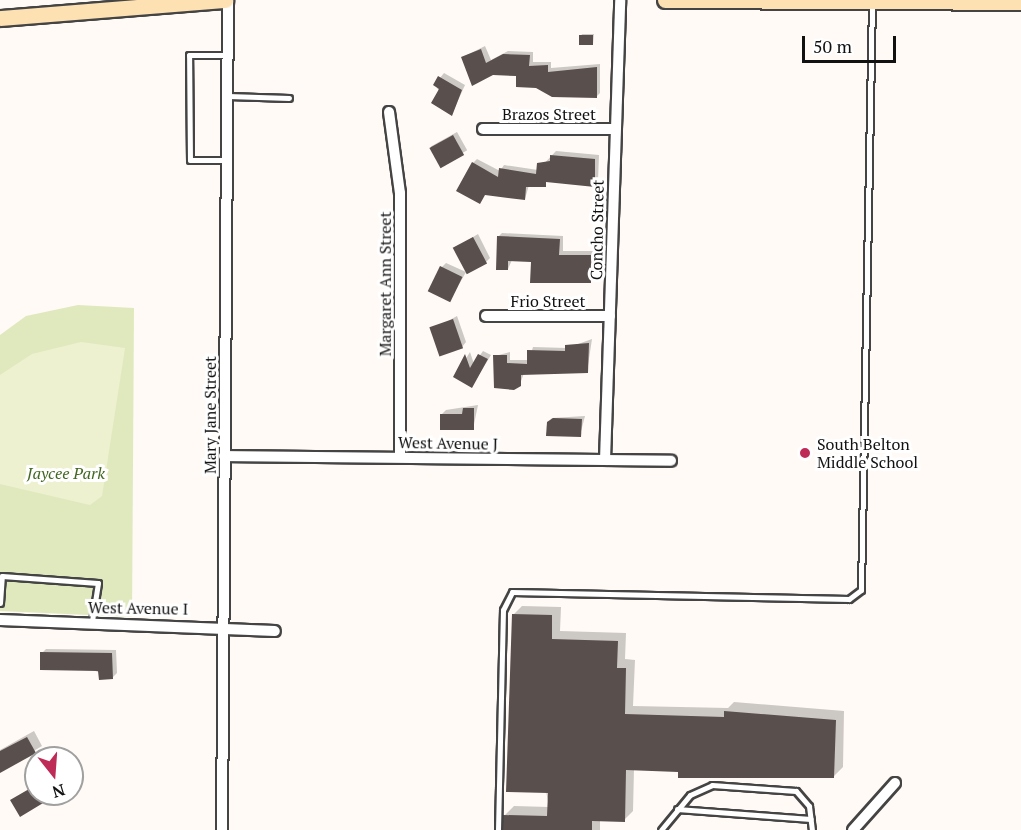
<!DOCTYPE html>
<html>
<head>
<meta charset="utf-8">
<style>
  body { margin:0 }
  #map { position:relative; width:1021px; height:830px; overflow:hidden; background:#fffaf5; font-family:"PT Serif",serif }
  div>[style] { position:absolute }
  .green>* { inset:0; background:#e0e9be }
  .pitch>* { inset:0; background:#eef1d0 }
  .shadow>* { inset:0; background:#0003; transform-origin:0 0 }
  .building>* { inset:0; background:#594f4d; transform-origin:0 0 }
  .roads { filter:drop-shadow(2px 0 #444) drop-shadow(-2px 0 #444) drop-shadow(0 2px #444) drop-shadow(0 -2px #444) }
  .service>* { height:5px; margin:-2.5px; padding:0 2.5px; transform-origin:2.5px; border-radius:2.5px; background:#fff }
  .minor>* { height:10px; margin:-5px; padding:0 5px; transform-origin:5px; border-radius:5px; background:#fff }
  .secondary>* { height:15px; margin:-7.5px; padding:0 7.5px; transform-origin:7.5px; border-radius:7.5px; background:#fde1b2 }
  .dots>* { width:16px; height:16px; translate:-50% -50%; box-sizing:border-box; border:3px solid #fff; border-radius:50% }
  span { translate:-50% -50%; white-space:nowrap; text-align:center; line-height:1.15; -webkit-text-stroke:6px #fff; paint-order:stroke }
  .street-label { font-size:16px; color:#111 }
  .poi-label { font-size:16px; color:#111 }
  .left { translate:0 -50%; text-align:left }
  .park-label { font-size:16px; color:#426821; font-style:italic }
  .north { position:absolute; left:24px; top:746px; width:60px; height:60px; box-sizing:border-box; background:#fff; border:2px solid #a0a0a0; border-radius:50%; rotate:163deg; font-size:16px; font-weight:700; line-height:24px; text-align:center; color:#111 }
  .north::after { content:''; display:block; margin:auto; width:21px; height:27px; background:#bf2b57; clip-path:polygon(50% 0,100% 100%,50% 72%,0 100%) }
  .scale { position:absolute; left:802px; top:36px; width:94px; height:27px; box-sizing:border-box; border:3px solid #111; border-top:0; padding-left:8px; font-size:18px; line-height:21px; white-space:nowrap; color:#111; -webkit-text-stroke:4px #fff; paint-order:stroke }
</style>
</head>
<body>
<div id="map">
  <div class="green">
    <i style="clip-path:polygon(78px 305px,134px 308px,132px 617px,0 611px,0 335px,26px 316px)"></i>
  </div>
  <div class="pitch">
    <i style="clip-path:polygon(81px 342px,125px 348px,102px 496px,90px 505px,0 484px,0 375px,32px 354px)"></i>
  </div>
  <div class="shadow">
    <i style="clip-path:polygon(594px 34px,593px 44px,581px 36px,582px 34px)"></i>
    <i style="clip-path:polygon(485px 46px,491px 60px,508px 51px,533px 52px,533px 62px,551px 62px,551px 68px,600px 64px,600px 93px,596px 97px,463px 57px)"></i>
    <i style="clip-path:polygon(444px 73px,465px 85px,452px 114px,435px 84px)"></i>
    <i style="left:457px;top:132px;width:21px;height:30px;rotate:61deg"></i>
    <i style="clip-path:polygon(556px 151px,599px 155px,598px 181px,550px 181px,529px 185px,525px 199px,486px 193px,479px 202px,473px 163px,477px 159px,500px 171px,504px 165px,538px 170px)"></i>
    <i style="clip-path:polygon(502px 233px,563px 236px,563px 251px,595px 251px,595px 278px,590px 282px,532px 260px,512px 260px,508px 269px,498px 237px)"></i>
    <i style="clip-path:polygon(478px 234px,490px 258px,486px 262px,455px 248px)"></i>
    <i style="clip-path:polygon(446px 263px,466px 272px,449px 302px,442px 267px)"></i>
    <i style="clip-path:polygon(457px 316px,466px 342px,462px 347px,432px 330px)"></i>
    <i style="clip-path:polygon(592px 339px,587px 372px,524px 373px,520px 384px,495px 356px,510px 352px,510px 360px,529px 360px,533px 347px,567px 348px)"></i>
    <i style="clip-path:polygon(483px 351px,491px 355px,472px 386px,455px 376px,470px 352px,474px 364px)"></i>
    <i style="clip-path:polygon(478px 405px,473px 429px,442px 414px,446px 410px)"></i>
    <i style="clip-path:polygon(585px 416px,580px 435px,548px 423px,552px 418px)"></i>
    <i style="clip-path:polygon(522px 606px,561px 607px,560px 631px,626px 633px,625px 659px,635px 660px,633px 706px,728px 708px,734px 702px,844px 711px,843px 767px,834px 776px,634px 769px,633px 811px,624px 820px,600px 819px,600px 830px,504px 830px,505px 815px,514px 806px,549px 807px,513px 615px)"></i>
    <i style="clip-path:polygon(46px 649px,116px 650px,117px 673px,113px 677px,42px 653px)"></i>
    <i style="clip-path:polygon(34px 731px,42px 746px,0 771px,0 750px)"></i>
  </div>
  <div class="building">
    <i style="left:579px;top:35px;width:14px;height:10px"></i>
    <i style="clip-path:polygon(481px 49px,486px 63px,503px 54px,530px 55px,529px 66px,548px 65px,548px 72px,597px 67px,597px 98px,552px 97px,536px 88px,516px 87px,516px 76px,493px 75px,472px 86px,461px 57px)"></i>
    <i style="clip-path:polygon(438px 76px,462px 90px,452px 116px,431px 103px,439px 89px,433px 85px)"></i>
    <i style="left:453px;top:135px;width:23px;height:27px;rotate:61deg"></i>
    <i style="clip-path:polygon(550px 155px,595px 159px,595px 187px,546px 182px,546px 187px,526px 187px,525px 200px,485px 195px,480px 204px,456px 191px,472px 162px,498px 177px,499px 168px,536px 174px,537px 163px,550px 161px)"></i>
    <i style="clip-path:polygon(497px 236px,560px 239px,559px 255px,591px 255px,591px 283px,530px 283px,531px 262px,508px 261px,508px 270px,496px 270px)"></i>
    <i style="left:473px;top:237px;width:30px;height:23px;rotate:62deg"></i>
    <i style="left:440px;top:266px;width:25px;height:28px;rotate:26deg"></i>
    <i style="left:453px;top:319px;width:31px;height:25px;rotate:71deg"></i>
    <i style="clip-path:polygon(589px 343px,588px 373px,521px 375px,521px 386px,514px 390px,494px 388px,493px 355px,507px 355px,507px 363px,527px 364px,527px 350px,565px 351px,565px 345px)"></i>
    <i style="clip-path:polygon(465px 354px,470px 368px,478px 354px,488px 359px,472px 388px,453px 377px)"></i>
    <i style="clip-path:polygon(463px 408px,474px 408px,474px 430px,440px 430px,440px 414px,462px 414px)"></i>
    <i style="clip-path:polygon(553px 418px,582px 419px,581px 437px,546px 436px,547px 422px)"></i>
    <i style="clip-path:polygon(512px 614px,552px 615px,552px 639px,618px 641px,617px 668px,626px 668px,625px 714px,724px 717px,724px 711px,836px 720px,834px 778px,678px 778px,678px 772px,626px 770px,625px 822px,592px 821px,592px 830px,503px 830px,503px 815px,547px 816px,548px 793px,506px 792px)"></i>
    <i style="clip-path:polygon(40px 652px,112px 653px,113px 679px,99px 680px,98px 671px,40px 670px)"></i>
    <i style="clip-path:polygon(27px 737px,36px 753px,0 773px,0 751px)"></i>
    <i style="clip-path:polygon(36px 785px,36px 794px,58px 794px,20px 817px,10px 800px)"></i>
  </div>
  <div class="roads">
    <div class="service">
      <i style="left:228px;top:96px;width:61px;rotate:1.9deg"></i>
      <i style="left:227px;top:160px;width:37px;rotate:180deg"></i>
      <i style="left:190px;top:160px;width:105px;rotate:-90.5deg"></i>
      <i style="left:189px;top:55px;width:38px"></i>
      <i style="left:0;top:603px;width:27px;rotate:-86deg"></i>
      <i style="left:2px;top:576px;width:96px;rotate:4.2deg"></i>
      <i style="left:98px;top:583px;width:39px;rotate:99deg"></i>
      <i style="left:677px;top:809px;width:134px;rotate:4.3deg"></i>
      <i style="left:498px;top:830px;width:220px;rotate:-88.7deg"></i>
      <i style="left:503px;top:610px;width:20px;rotate:-63deg"></i>
      <i style="left:512px;top:592px;width:337px;rotate:1.2deg"></i>
      <i style="left:849px;top:599px;width:15px;rotate:-37deg"></i>
      <i style="left:861px;top:590px;width:588px;rotate:-88.93deg"></i>
      <i style="left:661px;top:830px;width:45px;rotate:-50.4deg"></i>
      <i style="left:690px;top:795px;width:24px;rotate:-24deg"></i>
      <i style="left:712px;top:785px;width:84px;rotate:4.1deg"></i>
      <i style="left:796px;top:791px;width:20px;rotate:49deg"></i>
      <i style="left:809px;top:806px;width:24px;rotate:83deg"></i>
    </div>
    <div class="minor">
      <i style="left:389px;top:112px;width:82px;rotate:82.3deg"></i>
      <i style="left:400px;top:193px;width:264px;rotate:90deg"></i>
      <i style="left:483px;top:129px;width:132px"></i>
      <i style="left:486px;top:316px;width:124px"></i>
      <i style="left:224px;top:456px;width:447px;rotate:0.6deg"></i>
      <i style="left:605px;top:460px;width:460px;rotate:-88.1deg"></i>
      <i style="left:0;top:620px;width:275px;rotate:2.3deg"></i>
      <i style="left:222px;top:830px;width:830px;rotate:-89.59deg"></i>
      <i style="left:853px;top:830px;width:63px;rotate:-48.2deg"></i>
    </div>
    <div class="secondary">
      <i style="left:665px;top:0;width:356px;rotate:0.3deg"></i>
      <i style="left:0;top:18px;width:226px;rotate:-4.6deg"></i>
    </div>
  </div>
  <div class="dots">
    <i style="left:805px;top:453px;background:#bf2b57"></i>
  </div>
  <div class="street-label">
    <span style="left:549px;top:114px">Brazos Street</span>
    <span style="left:597px;top:230px;rotate:-89deg">Concho Street</span>
    <span style="left:385px;top:284px;rotate:-90deg">Margaret Ann Street</span>
    <span style="left:548px;top:301px">Frio Street</span>
    <span style="left:210px;top:415px;rotate:-90deg">Mary Jane Street</span>
    <span style="left:448px;top:443px;rotate:1deg">West Avenue J</span>
    <span style="left:138px;top:608px;rotate:1deg">West Avenue I</span>
  </div>
  <div class="poi-label">
    <span class="left" style="left:817px;top:453px">South Belton<br>Middle School</span>
  </div>
  <div class="park-label">
    <span style="left:66px;top:473px">Jaycee Park</span>
  </div>
  <div class="north">N</div>
  <div class="scale">50 m</div>
</div>
</body>
</html>
